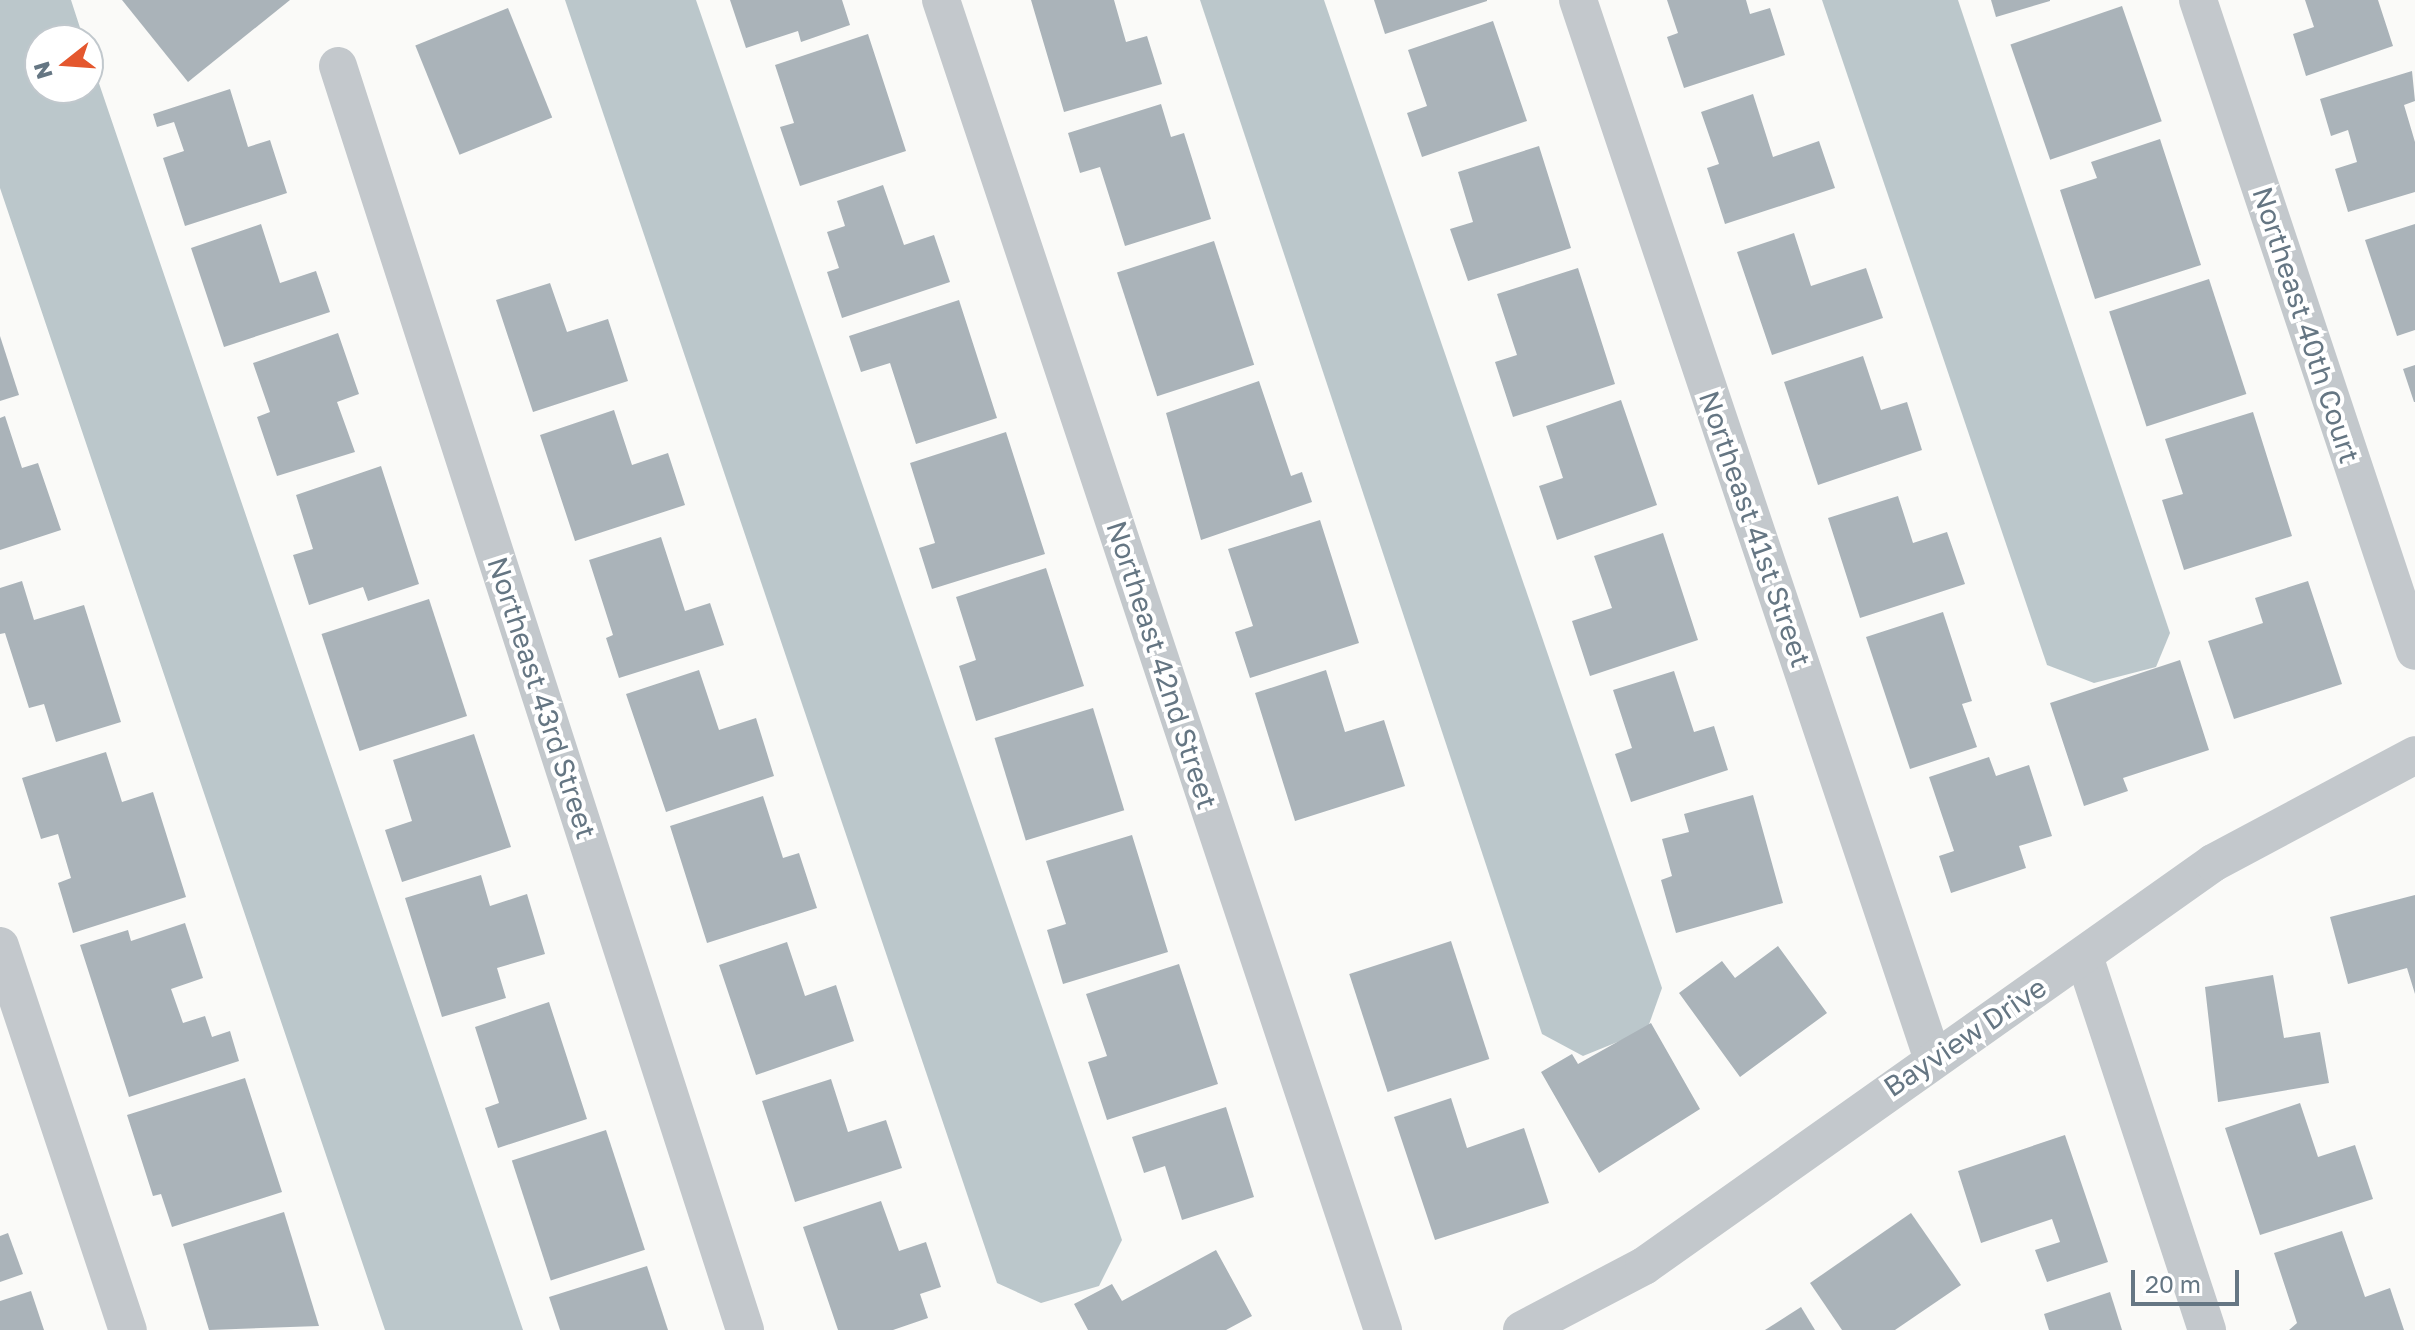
<!DOCTYPE html>
<html>
<head>
<meta charset="utf-8">
<style>
  body { margin:0 }
  #map { position:relative; width:2415px; height:1330px; overflow:hidden; background:#fafaf8; font-family:"Golos Text",sans-serif }
  div>[style] { position:absolute }
  .water>* { inset:0; background:#bbc7cb }
  .building>* { inset:0; background:#aab3b9; transform-origin:0 0 }
  .minor>* { height:38px; margin:-19px; padding:0 19px; transform-origin:19px; border-radius:19px; background:#c3c8cc }
  span { translate:-50% -50%; white-space:nowrap; text-align:center; line-height:1.15; -webkit-text-stroke:8px #fff; paint-order:stroke }
  .street-label { font-size:28px; color:#657683 }
  .north { position:absolute; left:24px; top:24px; width:80px; height:80px; box-sizing:border-box; background:#fff; border:2px solid #c1c8cd; border-radius:50%; rotate:253deg; font-size:22px; font-weight:700; line-height:32px; text-align:center; color:#657683 }
  .north::after { content:''; display:block; margin:auto; width:28px; height:36px; background:#e4572e; clip-path:polygon(50% 0,100% 100%,50% 72%,0 100%) }
  .scale { position:absolute; left:2131px; top:1270px; width:108px; height:36px; box-sizing:border-box; border:4px solid #657683; border-top:0; padding-left:10px; font-size:24px; line-height:28px; white-space:nowrap; color:#657683; -webkit-text-stroke:6px #fff; paint-order:stroke }
</style>
</head>
<body>
<div id="map">
  <div class="water">
    <i style="clip-path:polygon(0 0,71px 0,84px 40px,40px 40px,40px 88px,88px 88px,88px 51px,523px 1330px,385px 1330px,0 188px)"></i>
    <i style="clip-path:polygon(565px 0,696px 0,1122px 1240px,1099px 1286px,1041px 1303px,997px 1283px)"></i>
    <i style="clip-path:polygon(1200px 0,1324px 0,1662px 988px,1647px 1030px,1583px 1056px,1542px 1034px)"></i>
    <i style="clip-path:polygon(1822px 0,1958px 0,2170px 633px,2156px 667px,2094px 683px,2047px 665px)"></i>
  </div>
  <div class="building">
    <i style="clip-path:polygon(122px 0,290px 0,188px 82px)"></i>
    <i style="clip-path:polygon(730px 0,842px 0,850px 25px,801px 42px,798px 31px,746px 48px)"></i>
    <i style="clip-path:polygon(1031px 0,1114px 0,1126px 42px,1147px 36px,1162px 84px,1064px 112px)"></i>
    <i style="clip-path:polygon(1374px 0,1487px 0,1487px 1px,1385px 34px)"></i>
    <i style="clip-path:polygon(1667px 0,1746px 0,1750px 14px,1770px 8px,1785px 55px,1684px 88px,1667px 37px,1678px 33px)"></i>
    <i style="clip-path:polygon(1991px 0,2050px 0,2050px 1px,1996px 17px)"></i>
    <i style="clip-path:polygon(2305px 0,2378px 0,2393px 46px,2306px 76px,2293px 34px,2314px 27px)"></i>
    <i style="left:2122px;top:6px;width:122px;height:118px;rotate:71deg"></i>
    <i style="left:508px;top:8px;width:118px;height:100px;rotate:68deg"></i>
    <i style="clip-path:polygon(1493px 21px,1527px 121px,1422px 157px,1407px 113px,1427px 106px,1408px 50px)"></i>
    <i style="clip-path:polygon(868px 34px,906px 151px,800px 186px,780px 127px,794px 123px,775px 65px)"></i>
    <i style="clip-path:polygon(2412px 71px,2415px 101px,2404px 105px,2415px 142px,2415px 192px,2348px 212px,2335px 169px,2357px 162px,2348px 130px,2331px 136px,2320px 99px)"></i>
    <i style="clip-path:polygon(230px 89px,248px 147px,270px 140px,287px 193px,185px 226px,163px 158px,184px 151px,174px 122px,157px 127px,153px 114px)"></i>
    <i style="clip-path:polygon(1753px 94px,1773px 157px,1819px 141px,1835px 188px,1725px 224px,1707px 168px,1719px 164px,1701px 112px)"></i>
    <i style="clip-path:polygon(1161px 104px,1171px 137px,1184px 133px,1211px 219px,1125px 246px,1100px 167px,1080px 173px,1068px 133px)"></i>
    <i style="clip-path:polygon(2160px 139px,2201px 265px,2095px 299px,2060px 190px,2097px 178px,2091px 162px)"></i>
    <i style="clip-path:polygon(1539px 146px,1571px 248px,1468px 281px,1450px 229px,1473px 222px,1458px 172px)"></i>
    <i style="clip-path:polygon(883px 185px,904px 245px,934px 235px,950px 282px,842px 318px,827px 272px,839px 268px,827px 232px,845px 226px,837px 201px)"></i>
    <i style="clip-path:polygon(261px 224px,280px 283px,316px 271px,330px 312px,224px 347px,191px 248px)"></i>
    <i style="clip-path:polygon(2415px 224px,2415px 330px,2397px 336px,2365px 240px)"></i>
    <i style="clip-path:polygon(1794px 233px,1811px 286px,1866px 268px,1883px 318px,1772px 355px,1737px 252px)"></i>
    <i style="left:1214px;top:241px;width:130px;height:102px;rotate:72deg"></i>
    <i style="clip-path:polygon(1578px 268px,1615px 384px,1513px 417px,1495px 362px,1517px 355px,1497px 294px)"></i>
    <i style="left:2209px;top:279px;width:121px;height:105px;rotate:72deg"></i>
    <i style="clip-path:polygon(550px 283px,567px 332px,608px 319px,628px 381px,533px 412px,496px 300px)"></i>
    <i style="clip-path:polygon(959px 300px,997px 418px,916px 444px,890px 363px,861px 372px,849px 336px)"></i>
    <i style="clip-path:polygon(338px 333px,359px 394px,337px 402px,355px 452px,277px 476px,257px 417px,270px 412px,253px 363px)"></i>
    <i style="clip-path:polygon(0 336px,19px 395px,0 401px)"></i>
    <i style="clip-path:polygon(1863px 356px,1881px 410px,1907px 402px,1922px 450px,1818px 485px,1784px 382px)"></i>
    <i style="clip-path:polygon(2415px 365px,2415px 402px,2414px 402px,2403px 369px)"></i>
    <i style="clip-path:polygon(1259px 381px,1291px 476px,1302px 472px,1312px 502px,1201px 540px,1166px 413px)"></i>
    <i style="clip-path:polygon(1621px 400px,1657px 505px,1557px 540px,1539px 486px,1563px 478px,1546px 426px)"></i>
    <i style="clip-path:polygon(614px 410px,632px 465px,668px 453px,685px 505px,575px 541px,540px 435px)"></i>
    <i style="clip-path:polygon(2253px 412px,2292px 536px,2184px 570px,2162px 500px,2183px 494px,2165px 439px)"></i>
    <i style="clip-path:polygon(5px 416px,22px 468px,38px 463px,61px 530px,0 550px,0 418px)"></i>
    <i style="clip-path:polygon(1006px 432px,1045px 554px,932px 589px,919px 548px,935px 543px,910px 463px)"></i>
    <i style="clip-path:polygon(381px 466px,419px 584px,368px 601px,363px 587px,309px 605px,293px 555px,313px 549px,296px 495px)"></i>
    <i style="clip-path:polygon(1898px 496px,1913px 543px,1947px 532px,1965px 584px,1860px 618px,1828px 518px)"></i>
    <i style="clip-path:polygon(1320px 520px,1359px 643px,1250px 678px,1235px 632px,1253px 626px,1228px 549px)"></i>
    <i style="clip-path:polygon(1663px 533px,1698px 640px,1590px 676px,1572px 621px,1612px 608px,1594px 556px)"></i>
    <i style="clip-path:polygon(661px 537px,685px 611px,710px 603px,724px 645px,619px 678px,606px 638px,613px 635px,589px 560px)"></i>
    <i style="clip-path:polygon(1046px 568px,1084px 686px,976px 721px,959px 666px,976px 660px,956px 597px)"></i>
    <i style="clip-path:polygon(22px 581px,34px 620px,84px 605px,121px 722px,56px 742px,44px 704px,29px 708px,5px 633px,0 634px,0 588px)"></i>
    <i style="clip-path:polygon(2308px 581px,2342px 684px,2234px 719px,2208px 641px,2263px 623px,2255px 598px)"></i>
    <i style="left:429px;top:599px;width:123px;height:113px;rotate:72deg"></i>
    <i style="clip-path:polygon(1943px 612px,1972px 701px,1962px 704px,1977px 747px,1910px 769px,1866px 637px)"></i>
    <i style="clip-path:polygon(2180px 660px,2209px 750px,2123px 778px,2128px 791px,2084px 806px,2050px 703px)"></i>
    <i style="clip-path:polygon(699px 670px,719px 730px,756px 718px,774px 776px,666px 812px,626px 694px)"></i>
    <i style="clip-path:polygon(1326px 670px,1345px 732px,1384px 720px,1405px 786px,1295px 821px,1255px 693px)"></i>
    <i style="clip-path:polygon(1674px 671px,1694px 732px,1714px 726px,1728px 770px,1631px 802px,1615px 754px,1632px 748px,1613px 690px)"></i>
    <i style="left:1093px;top:708px;width:107px;height:103px;rotate:73deg"></i>
    <i style="clip-path:polygon(474px 734px,511px 847px,402px 882px,385px 830px,412px 821px,393px 760px)"></i>
    <i style="clip-path:polygon(106px 752px,122px 802px,153px 792px,186px 897px,73px 933px,58px 883px,71px 878px,58px 834px,41px 839px,22px 778px)"></i>
    <i style="clip-path:polygon(1989px 757px,1996px 776px,2029px 765px,2052px 836px,2019px 846px,2026px 868px,1951px 893px,1939px 856px,1954px 851px,1929px 777px)"></i>
    <i style="clip-path:polygon(1753px 795px,1783px 903px,1676px 933px,1661px 880px,1672px 876px,1662px 839px,1689px 832px,1684px 814px)"></i>
    <i style="clip-path:polygon(763px 796px,783px 858px,799px 853px,817px 908px,707px 943px,670px 826px)"></i>
    <i style="clip-path:polygon(1132px 835px,1168px 952px,1063px 984px,1047px 930px,1066px 924px,1046px 861px)"></i>
    <i style="clip-path:polygon(481px 875px,490px 906px,527px 894px,545px 954px,497px 968px,506px 998px,442px 1017px,405px 898px)"></i>
    <i style="clip-path:polygon(2415px 895px,2415px 994px,2407px 968px,2348px 984px,2330px 917px)"></i>
    <i style="clip-path:polygon(185px 923px,203px 978px,171px 989px,183px 1023px,205px 1016px,212px 1037px,230px 1031px,239px 1061px,129px 1097px,80px 945px,128px 930px,131px 941px)"></i>
    <i style="left:1451px;top:941px;width:124px;height:107px;rotate:72deg"></i>
    <i style="clip-path:polygon(787px 942px,805px 996px,836px 985px,854px 1041px,756px 1075px,719px 965px)"></i>
    <i style="clip-path:polygon(1778px 946px,1827px 1013px,1740px 1077px,1679px 993px,1722px 961px,1735px 978px)"></i>
    <i style="clip-path:polygon(1179px 964px,1218px 1084px,1107px 1120px,1088px 1062px,1107px 1056px,1086px 994px)"></i>
    <i style="clip-path:polygon(2273px 975px,2284px 1038px,2320px 1032px,2329px 1083px,2218px 1102px,2205px 987px)"></i>
    <i style="clip-path:polygon(549px 1002px,587px 1119px,498px 1148px,485px 1108px,499px 1103px,475px 1027px)"></i>
    <i style="clip-path:polygon(1651px 1023px,1700px 1109px,1599px 1173px,1541px 1072px,1572px 1054px,1578px 1064px)"></i>
    <i style="clip-path:polygon(245px 1078px,282px 1192px,172px 1227px,161px 1194px,153px 1196px,127px 1115px)"></i>
    <i style="clip-path:polygon(831px 1079px,848px 1132px,886px 1120px,902px 1168px,795px 1202px,762px 1101px)"></i>
    <i style="clip-path:polygon(1451px 1098px,1467px 1148px,1524px 1128px,1549px 1203px,1435px 1240px,1394px 1117px)"></i>
    <i style="clip-path:polygon(2300px 1103px,2318px 1157px,2355px 1145px,2373px 1199px,2260px 1235px,2225px 1128px)"></i>
    <i style="clip-path:polygon(1226px 1107px,1254px 1197px,1182px 1220px,1165px 1166px,1144px 1173px,1132px 1137px)"></i>
    <i style="left:606px;top:1130px;width:126px;height:99px;rotate:72deg"></i>
    <i style="clip-path:polygon(2065px 1135px,2108px 1262px,2047px 1282px,2035px 1250px,2060px 1242px,2052px 1219px,1981px 1243px,1958px 1171px)"></i>
    <i style="clip-path:polygon(881px 1201px,899px 1251px,926px 1242px,941px 1287px,920px 1294px,928px 1318px,893px 1330px,838px 1330px,803px 1227px)"></i>
    <i style="clip-path:polygon(284px 1212px,319px 1326px,209px 1330px,183px 1244px)"></i>
    <i style="clip-path:polygon(1911px 1213px,1961px 1285px,1895px 1330px,1842px 1330px,1810px 1283px)"></i>
    <i style="clip-path:polygon(2342px 1231px,2365px 1297px,2390px 1288px,2404px 1330px,2289px 1330px,2297px 1323px,2274px 1253px)"></i>
    <i style="clip-path:polygon(8px 1233px,23px 1274px,0 1282px,0 1236px)"></i>
    <i style="clip-path:polygon(1216px 1250px,1252px 1316px,1226px 1330px,1088px 1330px,1074px 1304px,1112px 1284px,1122px 1301px)"></i>
    <i style="clip-path:polygon(647px 1266px,668px 1330px,560px 1330px,549px 1297px)"></i>
    <i style="clip-path:polygon(31px 1291px,44px 1330px,0 1330px,0 1301px)"></i>
    <i style="clip-path:polygon(2110px 1292px,2122px 1330px,2049px 1330px,2044px 1314px)"></i>
    <i style="clip-path:polygon(1801px 1307px,1815px 1330px,1765px 1330px)"></i>
  </div>
  <div class="minor">
    <i style="left:941px;top:0;width:1402px;rotate:71.62deg"></i>
    <i style="left:1578px;top:0;width:1115px;rotate:71.48deg"></i>
    <i style="left:2198px;top:0;width:686px;rotate:71.57deg"></i>
    <i style="left:338px;top:66px;width:1328px;rotate:72.15deg"></i>
    <i style="left:0;top:946px;width:405px;rotate:71.6deg"></i>
    <i style="left:2084px;top:956px;width:394px;rotate:71.8deg"></i>
    <i style="left:1522px;top:1330px;width:138px;rotate:-27.7deg"></i>
    <i style="left:1644px;top:1266px;width:697px;rotate:-35.31deg"></i>
    <i style="left:2213px;top:863px;width:229px;rotate:-28.1deg"></i>
  </div>
  <div class="street-label">
    <span style="left:2306px;top:325px;rotate:72deg">Northeast 40th Court</span>
    <span style="left:1755px;top:529px;rotate:71deg">Northeast 41st Street</span>
    <span style="left:1162px;top:665px;rotate:72deg">Northeast 42nd Street</span>
    <span style="left:542px;top:698px;rotate:72deg">Northeast 43rd Street</span>
    <span style="left:1965px;top:1037px;rotate:-34deg">Bayview Drive</span>
  </div>
  <div class="north">N</div>
  <div class="scale">20 m</div>
</div>
</body>
</html>
